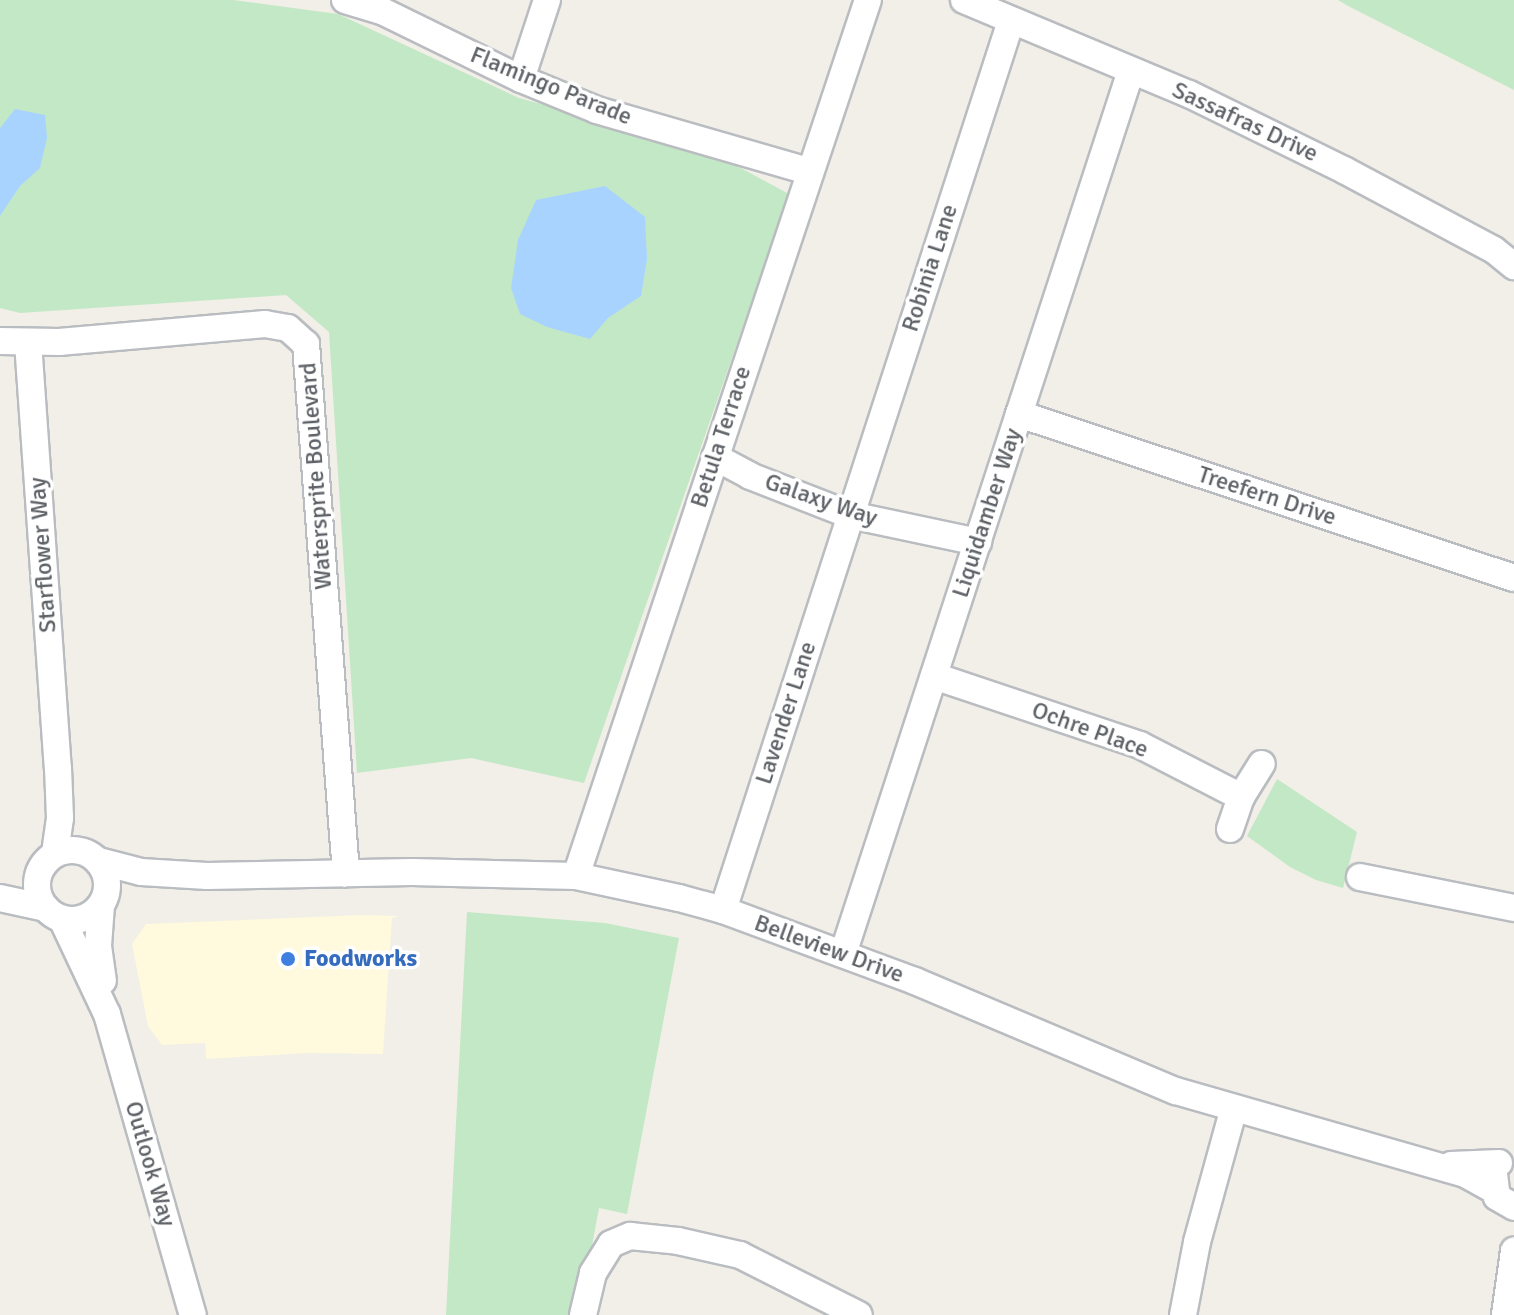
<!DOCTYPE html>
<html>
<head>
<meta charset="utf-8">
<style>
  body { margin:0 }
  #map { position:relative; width:1514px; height:1315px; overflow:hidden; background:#f1efe7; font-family:Signika,sans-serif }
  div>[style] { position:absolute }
  .commercial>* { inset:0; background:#fff9de }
  .green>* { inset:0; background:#c3e8c6 }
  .water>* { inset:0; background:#a9d3ff }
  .roads { filter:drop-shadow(2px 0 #b9bcc0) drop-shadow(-2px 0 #b9bcc0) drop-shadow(0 2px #b9bcc0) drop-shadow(0 -2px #b9bcc0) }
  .minor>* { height:26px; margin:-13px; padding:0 13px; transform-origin:13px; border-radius:13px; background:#fff }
  .minor>.ring { margin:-13px; padding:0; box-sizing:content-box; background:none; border:26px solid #fff; border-radius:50% }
  .dots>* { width:22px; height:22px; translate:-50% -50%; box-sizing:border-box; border:4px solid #fff; border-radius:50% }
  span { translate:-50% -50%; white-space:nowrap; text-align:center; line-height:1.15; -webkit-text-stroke:7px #fff; paint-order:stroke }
  .street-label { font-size:24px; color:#5e6267 }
  .shop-label { font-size:24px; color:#366cbe; font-weight:700 }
  .left { translate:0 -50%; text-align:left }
</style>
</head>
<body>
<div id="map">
  <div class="commercial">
    <i style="clip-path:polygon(361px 915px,398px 916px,392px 918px,383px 1054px,308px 1053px,206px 1059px,205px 1043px,162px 1045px,148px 1026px,132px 944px,146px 924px)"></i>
  </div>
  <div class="green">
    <i style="clip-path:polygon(0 0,233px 0,338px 14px,519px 98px,707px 150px,789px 194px,584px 783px,471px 758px,357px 773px,329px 332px,286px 295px,20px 313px,0 308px)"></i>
    <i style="clip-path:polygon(1338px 0,1514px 0,1514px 90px,1348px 6px)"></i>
    <i style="clip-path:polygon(1277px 779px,1357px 832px,1343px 888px,1316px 880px,1290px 867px,1247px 836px)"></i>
    <i style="clip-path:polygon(467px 912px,605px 923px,679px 938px,627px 1214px,599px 1208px,579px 1315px,446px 1315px)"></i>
  </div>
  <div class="water">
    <i style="clip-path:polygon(15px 109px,45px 115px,47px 138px,40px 168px,20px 186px,0 216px,0 128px)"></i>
    <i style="clip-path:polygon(605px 186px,645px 217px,647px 259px,641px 296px,608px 318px,590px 339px,547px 327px,520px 314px,511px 288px,518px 240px,536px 200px)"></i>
  </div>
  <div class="roads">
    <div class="minor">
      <i style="left:345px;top:0;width:39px;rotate:17deg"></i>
      <i style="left:382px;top:11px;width:155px;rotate:26.1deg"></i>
      <i style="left:521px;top:79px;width:82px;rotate:22.2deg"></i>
      <i style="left:597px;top:110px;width:221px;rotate:16.1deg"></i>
      <i style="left:964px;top:0;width:244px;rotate:22.7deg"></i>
      <i style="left:1189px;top:94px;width:173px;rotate:26.1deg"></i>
      <i style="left:1344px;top:170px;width:170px;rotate:28.1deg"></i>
      <i style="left:1494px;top:250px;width:26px;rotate:39deg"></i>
      <i style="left:521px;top:79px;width:83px;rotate:-71.8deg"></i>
      <i style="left:0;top:341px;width:59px;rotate:1deg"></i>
      <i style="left:59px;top:342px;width:207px;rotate:-5deg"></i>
      <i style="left:265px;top:324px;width:23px;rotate:10deg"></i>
      <i style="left:288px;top:328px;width:24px;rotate:42deg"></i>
      <i style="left:306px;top:344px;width:531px;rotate:85.68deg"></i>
      <i style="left:28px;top:342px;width:427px;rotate:86deg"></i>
      <i style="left:58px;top:768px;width:50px;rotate:87.7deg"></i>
      <i style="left:60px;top:818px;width:36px;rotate:98deg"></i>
      <i style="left:1019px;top:414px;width:521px;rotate:18.33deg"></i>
      <i style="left:715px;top:457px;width:40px;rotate:28deg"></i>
      <i style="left:750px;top:476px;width:107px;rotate:21.3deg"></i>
      <i style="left:850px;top:515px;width:131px;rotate:11.9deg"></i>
      <i style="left:934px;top:676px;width:217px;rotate:18.5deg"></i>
      <i style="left:1140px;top:745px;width:114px;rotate:27.2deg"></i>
      <i style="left:1230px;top:829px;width:34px;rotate:-71deg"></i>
      <i style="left:1241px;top:797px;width:39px;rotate:-58deg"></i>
      <i class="ring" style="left:37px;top:850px;width:44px;height:44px"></i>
      <i style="left:99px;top:861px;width:43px;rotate:14.7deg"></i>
      <i style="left:141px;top:872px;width:66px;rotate:3.5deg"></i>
      <i style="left:207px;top:876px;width:205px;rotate:-1.1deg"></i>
      <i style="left:412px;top:872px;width:164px;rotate:1.4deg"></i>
      <i style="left:576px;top:876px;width:105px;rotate:12.1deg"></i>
      <i style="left:679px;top:898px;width:46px;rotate:15.3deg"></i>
      <i style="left:723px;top:910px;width:205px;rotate:20.3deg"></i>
      <i style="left:915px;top:981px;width:283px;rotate:22.9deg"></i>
      <i style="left:1176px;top:1091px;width:301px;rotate:16deg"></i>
      <i style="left:1465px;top:1174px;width:33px;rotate:29deg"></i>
      <i style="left:576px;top:876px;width:923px;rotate:-71.57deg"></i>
      <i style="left:1360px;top:877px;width:157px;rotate:11.4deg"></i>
      <i style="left:0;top:898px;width:47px;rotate:12.3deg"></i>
      <i style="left:101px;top:905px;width:41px;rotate:94.2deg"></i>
      <i style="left:98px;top:946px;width:35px;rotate:82deg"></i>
      <i style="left:723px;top:910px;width:934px;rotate:-72.05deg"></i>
      <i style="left:62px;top:919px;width:105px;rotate:64.7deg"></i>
      <i style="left:107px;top:1014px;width:313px;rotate:74.1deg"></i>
      <i style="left:843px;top:954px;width:929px;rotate:-71.94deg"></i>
      <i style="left:1451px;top:1165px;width:48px;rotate:-2.4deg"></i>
      <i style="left:1494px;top:1174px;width:23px;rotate:83deg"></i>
      <i style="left:1497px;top:1197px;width:20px;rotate:30deg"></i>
      <i style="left:583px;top:1315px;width:43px;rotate:-76.6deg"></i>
      <i style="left:593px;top:1273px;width:34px;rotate:-58deg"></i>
      <i style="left:611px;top:1244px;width:21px;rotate:-23deg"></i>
      <i style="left:630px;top:1236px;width:48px;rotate:5.9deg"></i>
      <i style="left:678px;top:1241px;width:64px;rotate:12.7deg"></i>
      <i style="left:740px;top:1255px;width:133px;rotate:26.8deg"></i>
      <i style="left:1183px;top:1315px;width:74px;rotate:-79.1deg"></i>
      <i style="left:1197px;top:1242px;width:139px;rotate:-74.6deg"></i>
      <i style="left:1505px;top:1315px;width:65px;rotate:-82deg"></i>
    </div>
  </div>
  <div class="dots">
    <i style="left:288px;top:959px;background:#3f7fe0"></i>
  </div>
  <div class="street-label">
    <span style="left:551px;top:86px;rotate:22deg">Flamingo Parade</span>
    <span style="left:1245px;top:122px;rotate:25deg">Sassafras Drive</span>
    <span style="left:930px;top:268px;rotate:-72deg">Robinia Lane</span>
    <span style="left:721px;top:437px;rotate:-72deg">Betula Terrace</span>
    <span style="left:316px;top:476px;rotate:-94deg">Watersprite Boulevard</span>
    <span style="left:1267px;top:496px;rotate:18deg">Treefern Drive</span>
    <span style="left:821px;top:500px;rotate:19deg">Galaxy Way</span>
    <span style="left:987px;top:513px;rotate:-72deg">Liquidamber Way</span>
    <span style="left:43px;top:555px;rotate:-94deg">Starflower Way</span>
    <span style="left:786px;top:713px;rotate:-72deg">Lavender Lane</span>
    <span style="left:1090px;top:730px;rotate:20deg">Ochre Place</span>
    <span style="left:829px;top:949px;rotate:20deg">Belleview Drive</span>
    <span style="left:150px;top:1164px;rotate:74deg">Outlook Way</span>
  </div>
  <div class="shop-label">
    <span class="left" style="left:304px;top:959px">Foodworks</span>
  </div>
</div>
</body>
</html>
